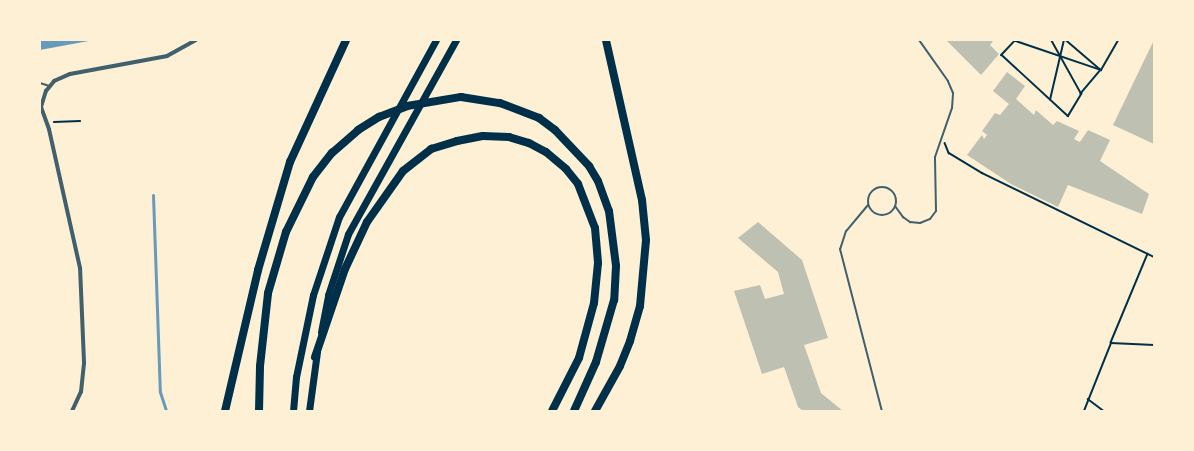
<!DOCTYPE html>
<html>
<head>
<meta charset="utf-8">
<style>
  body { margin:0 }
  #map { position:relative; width:1194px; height:451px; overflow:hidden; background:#fdf0d5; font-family:Manrope,sans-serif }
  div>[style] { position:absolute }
  .water>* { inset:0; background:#669bbc }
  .stream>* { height:3px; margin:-1.5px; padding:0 1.5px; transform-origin:1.5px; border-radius:1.5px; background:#669bbc }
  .building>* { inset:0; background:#bec0b2 }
  .path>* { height:1.5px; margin:-0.75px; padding:0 0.75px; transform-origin:0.75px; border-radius:0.75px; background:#003049 }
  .service>* { height:2px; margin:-1px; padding:0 1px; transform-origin:1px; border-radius:1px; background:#3f606c }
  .service>.ring { margin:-1px; padding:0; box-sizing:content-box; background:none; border:2px solid #3f606c; border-radius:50% }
  .minor>* { height:4px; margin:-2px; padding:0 2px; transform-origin:2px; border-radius:2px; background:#3f606c }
  .trunk>* { height:7px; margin:-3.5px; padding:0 3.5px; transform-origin:3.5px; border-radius:3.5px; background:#003049 }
  .motorway>* { height:8px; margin:-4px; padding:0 4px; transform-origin:4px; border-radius:4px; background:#003049 }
  span { translate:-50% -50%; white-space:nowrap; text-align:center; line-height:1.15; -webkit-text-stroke:4px #fdf0d5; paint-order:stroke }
  .frame { position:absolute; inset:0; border:41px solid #fdf0d5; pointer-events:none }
</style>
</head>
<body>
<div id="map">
  <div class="water">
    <i style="clip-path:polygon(40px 40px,94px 40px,40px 50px)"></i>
  </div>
  <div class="stream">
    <i style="left:153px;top:195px;width:197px;rotate:88deg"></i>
    <i style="left:160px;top:392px;width:20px;rotate:72deg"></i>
  </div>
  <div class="building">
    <i style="clip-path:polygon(946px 40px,994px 40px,990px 45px,999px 54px,981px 75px)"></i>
    <i style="clip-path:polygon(1154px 40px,1154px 144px,1113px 125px)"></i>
    <i style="clip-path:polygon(1007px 72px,1025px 86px,1016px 99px,1034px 115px,1036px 110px,1053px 125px,1057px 121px,1079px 131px,1074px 139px,1080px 142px,1088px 130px,1110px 140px,1100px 161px,1149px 194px,1142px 214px,1068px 185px,1058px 207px,1011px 184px,967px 155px,982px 135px,984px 139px,987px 135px,982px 131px,995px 113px,1000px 115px,1009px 104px,993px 91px)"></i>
    <i style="clip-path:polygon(758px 222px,802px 260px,828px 338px,804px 345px,821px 393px,843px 411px,803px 411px,798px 407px,784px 367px,762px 374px,734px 291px,760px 285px,765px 299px,784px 294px,778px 272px,738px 238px)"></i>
  </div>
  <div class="path">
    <i style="left:1016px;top:40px;width:21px;rotate:133deg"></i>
    <i style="left:1002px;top:55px;width:90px;rotate:42.7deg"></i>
    <i style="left:1068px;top:116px;width:26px;rotate:-59deg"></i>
    <i style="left:1081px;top:94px;width:62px;rotate:-119.1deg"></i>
    <i style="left:1066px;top:40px;width:46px;rotate:40.6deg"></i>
    <i style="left:1101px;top:70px;width:31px;rotate:130deg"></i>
    <i style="left:1016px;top:41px;width:90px;rotate:18.8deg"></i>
    <i style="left:1101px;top:70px;width:34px;rotate:-60deg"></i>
    <i style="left:1050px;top:100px;width:62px;rotate:-76.9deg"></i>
    <i style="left:54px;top:122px;width:26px;rotate:-2deg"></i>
    <i style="left:945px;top:143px;width:11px;rotate:68deg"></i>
    <i style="left:949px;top:153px;width:39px;rotate:31deg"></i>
    <i style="left:982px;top:173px;width:191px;rotate:26deg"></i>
    <i style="left:1148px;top:254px;width:96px;rotate:112.6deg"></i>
    <i style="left:1111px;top:343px;width:43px;rotate:2.7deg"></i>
    <i style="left:1088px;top:399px;width:20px;rotate:37deg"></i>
    <i style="left:1084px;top:411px;width:73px;rotate:-68.3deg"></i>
  </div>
  <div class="service">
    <i style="left:40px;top:83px;width:9px;rotate:18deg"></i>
    <i class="ring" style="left:868px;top:187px;width:26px;height:26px"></i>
    <i style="left:868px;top:205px;width:34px;rotate:130deg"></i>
    <i style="left:846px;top:231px;width:19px;rotate:108deg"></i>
    <i style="left:840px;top:249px;width:167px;rotate:75.5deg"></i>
    <i style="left:895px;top:206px;width:14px;rotate:54deg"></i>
    <i style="left:903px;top:217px;width:9px;rotate:36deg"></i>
    <i style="left:910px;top:222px;width:10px;rotate:6deg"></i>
    <i style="left:920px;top:223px;width:11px;rotate:-22deg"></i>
    <i style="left:930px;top:219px;width:10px;rotate:-53deg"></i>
    <i style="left:936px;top:211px;width:54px;rotate:-91.1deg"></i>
    <i style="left:935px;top:157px;width:52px;rotate:-70.9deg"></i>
    <i style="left:952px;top:108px;width:15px;rotate:-86deg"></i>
    <i style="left:953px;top:93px;width:13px;rotate:-113deg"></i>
    <i style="left:948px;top:81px;width:50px;rotate:-125.3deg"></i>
  </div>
  <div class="minor">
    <i style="left:72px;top:411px;width:21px;rotate:-65deg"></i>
    <i style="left:81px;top:392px;width:30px;rotate:-84deg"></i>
    <i style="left:84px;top:362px;width:94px;rotate:-92.4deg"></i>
    <i style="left:80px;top:268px;width:142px;rotate:-102.6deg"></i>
    <i style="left:49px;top:129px;width:23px;rotate:-110deg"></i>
    <i style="left:41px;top:107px;width:17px;rotate:-73deg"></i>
    <i style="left:46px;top:91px;width:13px;rotate:-51deg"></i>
    <i style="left:54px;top:81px;width:17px;rotate:-24deg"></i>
    <i style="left:70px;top:74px;width:99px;rotate:-10.5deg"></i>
    <i style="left:167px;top:56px;width:33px;rotate:-29deg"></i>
  </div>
  <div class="trunk">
    <i style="left:321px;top:332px;width:38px;rotate:-79deg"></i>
    <i style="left:328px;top:295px;width:64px;rotate:-71.8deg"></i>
    <i style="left:348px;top:234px;width:222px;rotate:-60.9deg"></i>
    <i style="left:293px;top:411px;width:34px;rotate:-85deg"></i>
    <i style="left:296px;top:377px;width:84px;rotate:-78.3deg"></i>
    <i style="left:313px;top:295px;width:82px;rotate:-71.6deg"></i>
    <i style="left:339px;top:217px;width:202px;rotate:-61.3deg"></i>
    <i style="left:309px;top:411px;width:60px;rotate:-82.3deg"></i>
  </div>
  <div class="motorway">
    <i style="left:315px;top:357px;width:93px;rotate:-71.2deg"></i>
    <i style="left:345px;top:269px;width:52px;rotate:-64.9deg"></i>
    <i style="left:367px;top:222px;width:62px;rotate:-54.8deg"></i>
    <i style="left:403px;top:171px;width:36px;rotate:-38deg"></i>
    <i style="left:431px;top:149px;width:27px;rotate:-17deg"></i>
    <i style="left:457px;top:141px;width:26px;rotate:-11deg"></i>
    <i style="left:483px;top:136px;width:26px;rotate:2deg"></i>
    <i style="left:509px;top:137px;width:21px;rotate:17deg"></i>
    <i style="left:529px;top:143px;width:19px;rotate:28deg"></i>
    <i style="left:546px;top:152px;width:26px;rotate:40deg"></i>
    <i style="left:566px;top:169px;width:19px;rotate:51deg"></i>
    <i style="left:578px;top:184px;width:47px;rotate:68.9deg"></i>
    <i style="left:595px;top:228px;width:35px;rotate:85deg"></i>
    <i style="left:598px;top:263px;width:40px;rotate:95.7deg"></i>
    <i style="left:594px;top:303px;width:57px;rotate:105.3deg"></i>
    <i style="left:579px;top:358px;width:59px;rotate:117deg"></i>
    <i style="left:225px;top:411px;width:145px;rotate:-76.8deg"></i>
    <i style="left:258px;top:270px;width:113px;rotate:-73.5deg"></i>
    <i style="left:290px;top:162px;width:134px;rotate:-65.3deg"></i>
    <i style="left:259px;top:411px;width:45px;rotate:-88.7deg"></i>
    <i style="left:260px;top:366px;width:73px;rotate:-83.7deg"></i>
    <i style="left:268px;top:293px;width:64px;rotate:-73.6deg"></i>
    <i style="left:286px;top:232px;width:61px;rotate:-63.9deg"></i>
    <i style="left:313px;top:177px;width:31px;rotate:-52deg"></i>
    <i style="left:332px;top:153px;width:35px;rotate:-41deg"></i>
    <i style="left:358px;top:130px;width:25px;rotate:-32deg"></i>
    <i style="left:379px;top:117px;width:30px;rotate:-21deg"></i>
    <i style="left:407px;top:106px;width:55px;rotate:-9.5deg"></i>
    <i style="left:461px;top:97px;width:39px;rotate:9deg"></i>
    <i style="left:500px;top:103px;width:42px;rotate:21deg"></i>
    <i style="left:539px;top:118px;width:20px;rotate:37deg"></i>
    <i style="left:555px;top:130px;width:50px;rotate:46.6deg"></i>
    <i style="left:589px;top:166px;width:17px;rotate:59deg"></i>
    <i style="left:598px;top:181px;width:32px;rotate:70deg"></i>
    <i style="left:609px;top:211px;width:55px;rotate:82.7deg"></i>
    <i style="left:616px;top:266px;width:34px;rotate:93deg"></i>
    <i style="left:614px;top:300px;width:65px;rotate:106.2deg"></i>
    <i style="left:596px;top:362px;width:54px;rotate:114.2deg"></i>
    <i style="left:595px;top:411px;width:51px;rotate:-60.9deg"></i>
    <i style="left:620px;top:366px;width:27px;rotate:-68deg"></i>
    <i style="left:630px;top:341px;width:36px;rotate:-74deg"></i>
    <i style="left:640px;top:306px;width:66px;rotate:-84.8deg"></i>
    <i style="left:646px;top:240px;width:40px;rotate:-95.7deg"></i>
    <i style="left:642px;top:200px;width:164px;rotate:-102.7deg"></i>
  </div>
  <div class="frame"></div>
</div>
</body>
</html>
